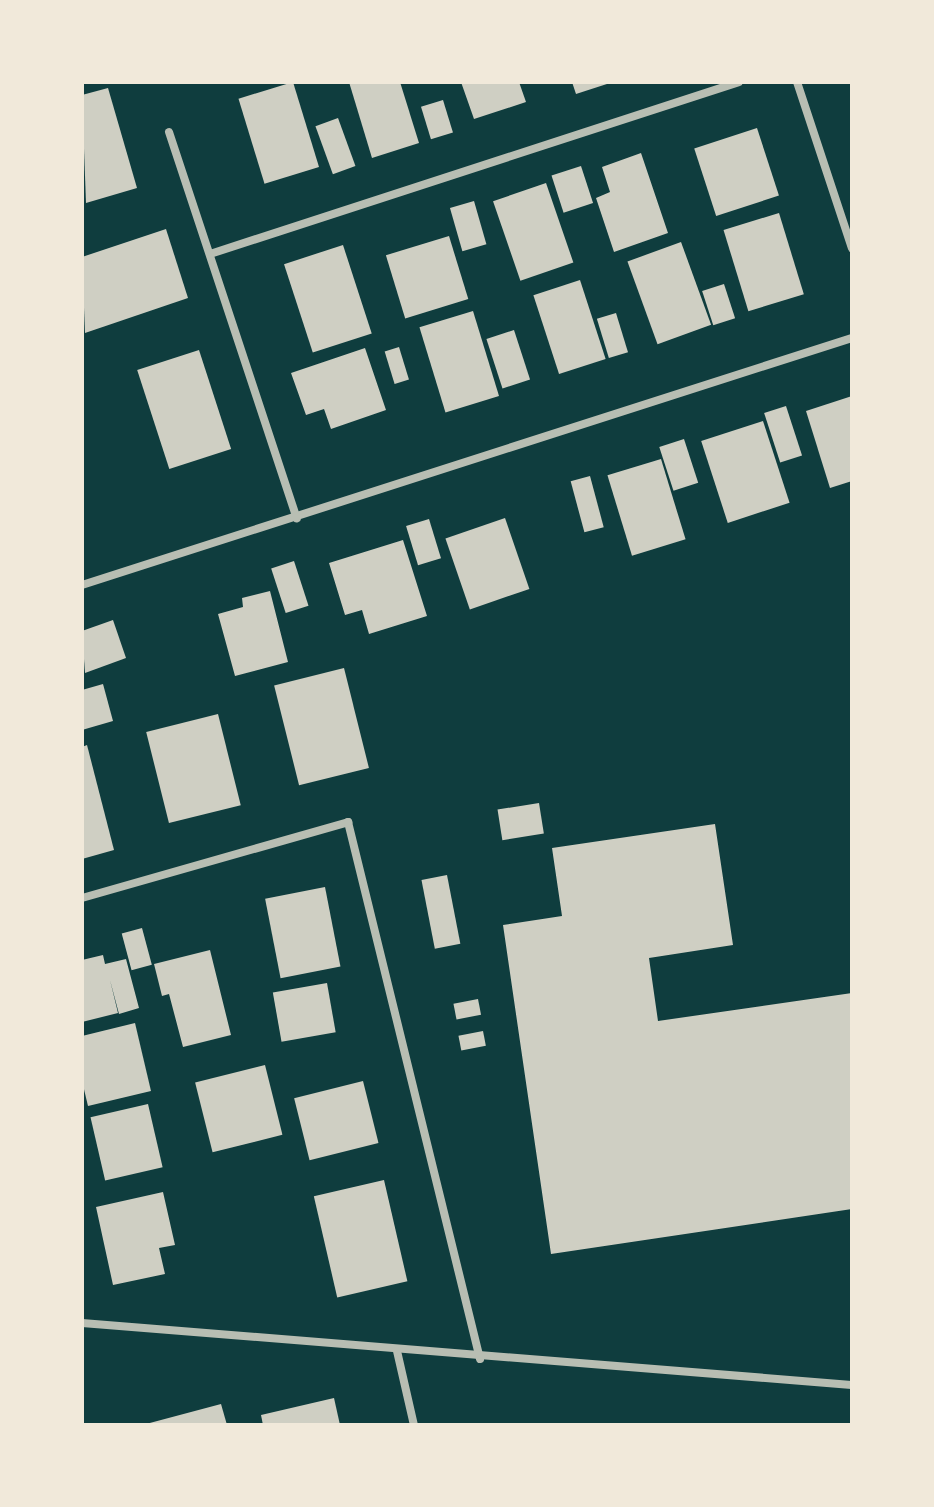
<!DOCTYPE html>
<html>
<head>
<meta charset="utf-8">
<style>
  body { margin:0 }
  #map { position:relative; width:934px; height:1507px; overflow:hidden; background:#0f3d3e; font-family:Commissioner,sans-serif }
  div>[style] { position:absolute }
  .building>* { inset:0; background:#cfcfc3; transform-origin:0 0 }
  .minor>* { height:8px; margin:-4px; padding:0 4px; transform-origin:4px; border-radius:4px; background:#b8beb3 }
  span { translate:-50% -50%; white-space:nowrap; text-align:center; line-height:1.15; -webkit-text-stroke:6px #f1e9da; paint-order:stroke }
  .frame { position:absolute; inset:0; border:84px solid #f1e9da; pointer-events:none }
</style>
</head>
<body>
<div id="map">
  <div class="building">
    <i style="left:293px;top:82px;width:89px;height:57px;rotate:73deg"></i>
    <i style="clip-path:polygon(349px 82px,400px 82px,419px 143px,372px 158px)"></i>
    <i style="clip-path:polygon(461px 82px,519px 82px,526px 102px,474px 119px)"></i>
    <i style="clip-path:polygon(572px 82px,610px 82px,610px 83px,576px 94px)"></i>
    <i style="clip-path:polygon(108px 88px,137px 188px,86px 203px,82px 95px)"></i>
    <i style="left:443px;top:100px;width:34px;height:23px;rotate:73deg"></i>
    <i style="left:338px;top:118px;width:51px;height:24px;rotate:70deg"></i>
    <i style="left:757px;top:128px;width:71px;height:66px;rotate:72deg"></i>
    <i style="clip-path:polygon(641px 153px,668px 233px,614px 252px,596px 198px,610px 192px,602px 167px)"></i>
    <i style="left:581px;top:166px;width:39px;height:31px;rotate:72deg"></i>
    <i style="left:546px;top:183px;width:84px;height:56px;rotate:71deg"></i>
    <i style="left:474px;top:201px;width:45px;height:25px;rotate:74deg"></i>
    <i style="left:779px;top:213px;width:85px;height:58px;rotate:73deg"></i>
    <i style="clip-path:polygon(166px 229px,188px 298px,85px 333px,82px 257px)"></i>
    <i style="left:449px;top:236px;width:66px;height:66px;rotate:73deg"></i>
    <i style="left:681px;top:242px;width:88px;height:57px;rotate:70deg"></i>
    <i style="left:343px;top:245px;width:93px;height:62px;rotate:72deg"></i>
    <i style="left:580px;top:280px;width:83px;height:49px;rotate:72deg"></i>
    <i style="left:724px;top:284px;width:36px;height:23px;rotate:72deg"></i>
    <i style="left:473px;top:311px;width:89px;height:56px;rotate:73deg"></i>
    <i style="left:616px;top:313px;width:41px;height:20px;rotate:73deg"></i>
    <i style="left:514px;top:330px;width:52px;height:29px;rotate:72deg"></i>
    <i style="left:399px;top:347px;width:34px;height:15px;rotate:73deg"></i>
    <i style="clip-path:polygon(365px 348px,386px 410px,331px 429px,324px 409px,306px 415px,291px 373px)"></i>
    <i style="left:199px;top:350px;width:104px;height:65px;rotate:72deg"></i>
    <i style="clip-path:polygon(852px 396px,852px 481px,830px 488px,806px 411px)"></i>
    <i style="left:786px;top:406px;width:52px;height:23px;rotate:72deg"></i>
    <i style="left:763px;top:421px;width:86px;height:65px;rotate:72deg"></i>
    <i style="left:684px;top:439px;width:46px;height:26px;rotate:72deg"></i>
    <i style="left:661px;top:459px;width:84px;height:56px;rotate:73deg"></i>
    <i style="left:590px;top:476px;width:53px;height:20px;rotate:75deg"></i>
    <i style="left:505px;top:518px;width:75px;height:63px;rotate:71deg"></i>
    <i style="left:429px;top:519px;width:41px;height:24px;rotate:73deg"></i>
    <i style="clip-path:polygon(403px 540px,427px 616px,369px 634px,362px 610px,345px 615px,329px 563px)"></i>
    <i style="left:294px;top:561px;width:47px;height:24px;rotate:72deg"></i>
    <i style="clip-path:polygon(270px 591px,288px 662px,235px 676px,218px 614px,243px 607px,242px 598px)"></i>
    <i style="clip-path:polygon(113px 620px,126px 658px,85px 673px,82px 631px)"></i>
    <i style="left:344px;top:668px;width:103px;height:72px;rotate:76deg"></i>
    <i style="clip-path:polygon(103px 684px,113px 721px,82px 730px,82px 690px)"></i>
    <i style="left:218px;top:714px;width:94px;height:74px;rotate:76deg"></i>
    <i style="clip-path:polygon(87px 745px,114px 850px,82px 859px,82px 747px)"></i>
    <i style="left:539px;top:803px;width:31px;height:42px;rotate:81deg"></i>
    <i style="clip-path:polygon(715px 824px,733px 945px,649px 958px,658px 1021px,852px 993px,852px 1209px,551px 1254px,503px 925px,562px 916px,552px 848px)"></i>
    <i style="left:447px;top:875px;width:70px;height:26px;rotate:79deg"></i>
    <i style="left:325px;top:887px;width:81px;height:61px;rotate:79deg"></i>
    <i style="left:142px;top:928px;width:38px;height:21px;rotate:75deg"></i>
    <i style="clip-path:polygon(210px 950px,231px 1035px,183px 1047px,169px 994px,162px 996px,154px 964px)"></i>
    <i style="clip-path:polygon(103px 955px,105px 964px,126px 959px,139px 1008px,119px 1014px,110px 980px,118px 1013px,82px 1022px,82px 960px)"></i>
    <i style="left:327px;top:983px;width:50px;height:55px;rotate:80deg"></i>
    <i style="left:478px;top:999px;width:16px;height:25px;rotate:79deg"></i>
    <i style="clip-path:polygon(135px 1023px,151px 1091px,88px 1106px,82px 1081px,82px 1036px)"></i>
    <i style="left:483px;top:1031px;width:15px;height:25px;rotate:79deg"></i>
    <i style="left:265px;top:1065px;width:72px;height:72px;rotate:76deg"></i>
    <i style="left:363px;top:1081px;width:64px;height:71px;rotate:76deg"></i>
    <i style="left:148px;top:1104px;width:65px;height:59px;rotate:77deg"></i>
    <i style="left:384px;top:1180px;width:104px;height:72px;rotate:77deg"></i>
    <i style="clip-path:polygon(163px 1192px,175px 1245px,159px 1248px,165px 1274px,113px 1285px,96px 1207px)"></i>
    <i style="clip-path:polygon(334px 1398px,340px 1425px,263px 1425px,261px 1415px)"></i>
    <i style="clip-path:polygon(221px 1404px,227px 1425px,146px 1425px,146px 1424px)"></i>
  </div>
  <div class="minor">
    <i style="left:797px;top:82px;width:175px;rotate:71.7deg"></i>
    <i style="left:169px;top:132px;width:407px;rotate:71.7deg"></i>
    <i style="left:210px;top:254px;width:556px;rotate:-18.01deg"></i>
    <i style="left:82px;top:585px;width:809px;rotate:-17.79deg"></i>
    <i style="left:82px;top:898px;width:277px;rotate:-15.9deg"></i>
    <i style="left:348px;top:822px;width:553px;rotate:76.19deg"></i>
    <i style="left:82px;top:1323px;width:772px;rotate:4.6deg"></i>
    <i style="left:397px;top:1351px;width:76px;rotate:77.1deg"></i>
  </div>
  <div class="frame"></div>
</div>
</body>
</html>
